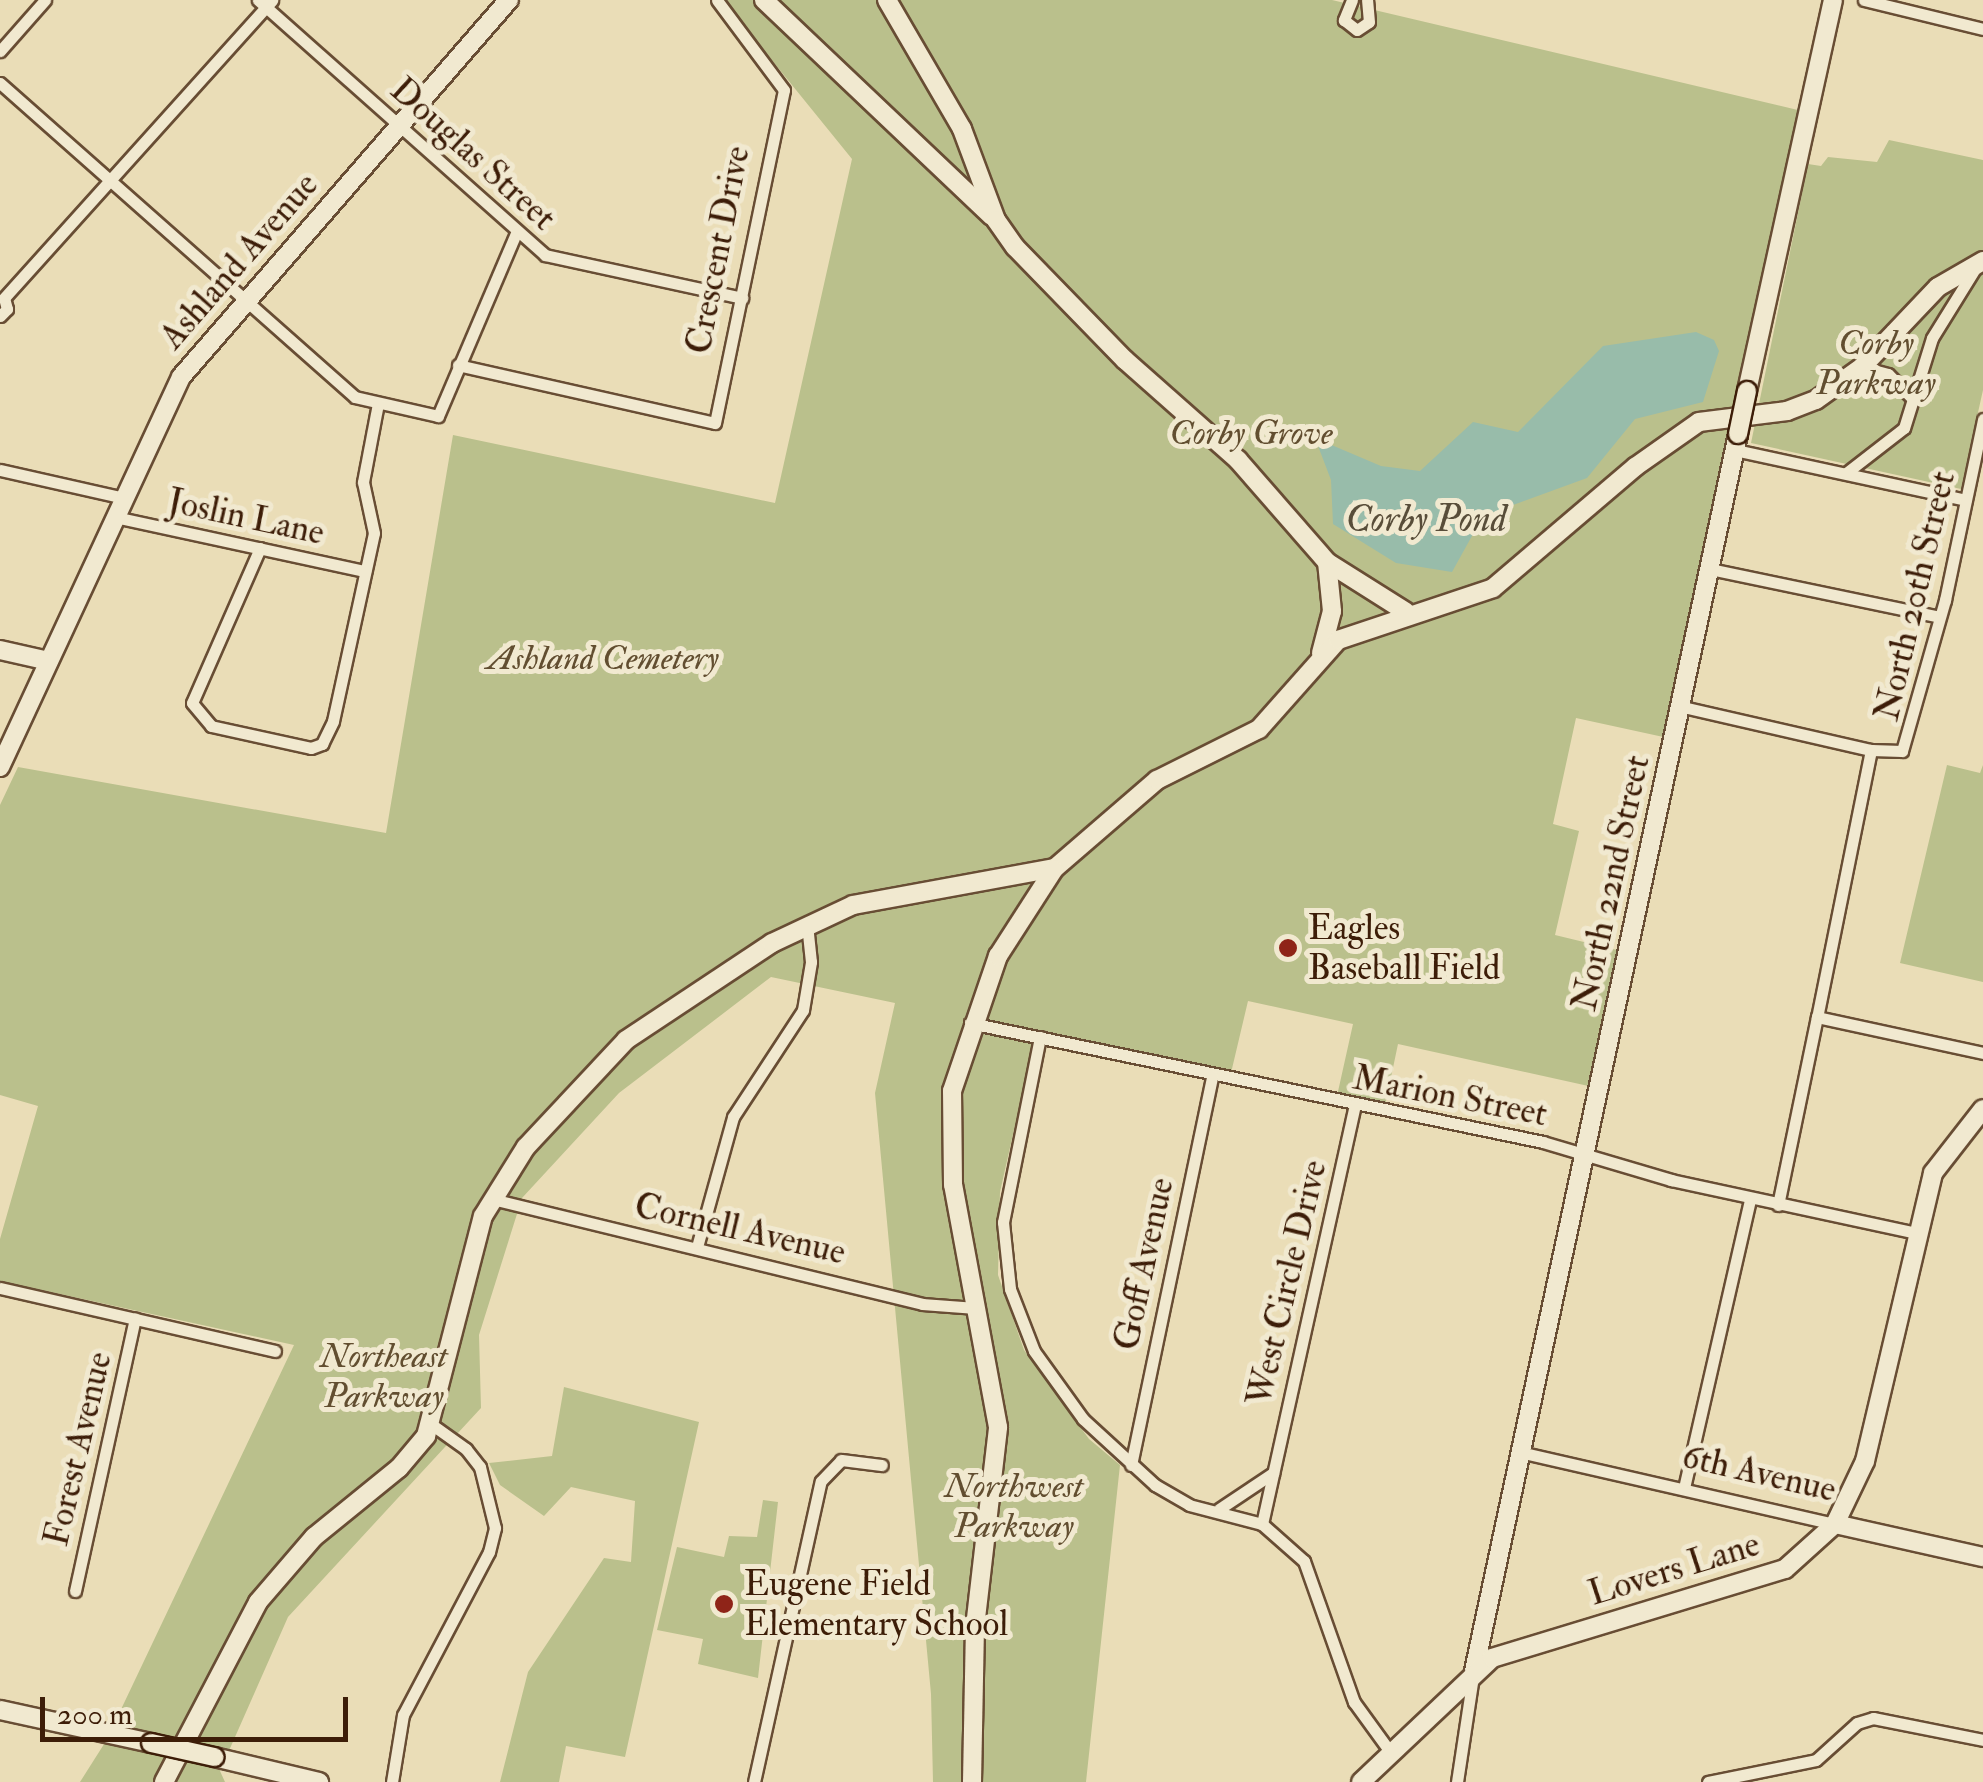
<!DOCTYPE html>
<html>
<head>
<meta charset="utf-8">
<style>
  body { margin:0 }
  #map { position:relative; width:1983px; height:1782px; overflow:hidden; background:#eaddb7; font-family:"IM FELL Double Pica",serif }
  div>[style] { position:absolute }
  .green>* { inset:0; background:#bac08c }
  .water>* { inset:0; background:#98bcaa }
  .roads { filter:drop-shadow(2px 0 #684d34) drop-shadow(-2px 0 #684d34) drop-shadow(0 2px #684d34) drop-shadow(0 -2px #684d34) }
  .street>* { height:11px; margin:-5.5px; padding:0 5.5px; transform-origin:5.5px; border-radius:5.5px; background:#f1e9d0 }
  .secondary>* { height:18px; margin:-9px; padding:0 9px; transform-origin:9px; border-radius:9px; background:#f1e9d0 }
  .bridges { filter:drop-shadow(2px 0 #3d1d08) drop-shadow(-2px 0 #3d1d08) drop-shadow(0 2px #3d1d08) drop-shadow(0 -2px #3d1d08) }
  .secondary-bridge>* { height:18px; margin:-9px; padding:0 9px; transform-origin:9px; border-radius:9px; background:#f1e9d0 }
  .dots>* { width:28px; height:28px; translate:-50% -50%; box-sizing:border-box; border:5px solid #f1e9d0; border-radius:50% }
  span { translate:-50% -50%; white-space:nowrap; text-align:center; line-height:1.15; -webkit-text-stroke:10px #f1e9d0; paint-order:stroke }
  .street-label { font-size:35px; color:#3d1d08 }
  .park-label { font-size:35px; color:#624e30; font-style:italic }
  .poi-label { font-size:35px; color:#3d1d08 }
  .left { translate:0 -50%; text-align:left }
  .water-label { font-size:38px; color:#584d39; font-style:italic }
  .scale { position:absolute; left:40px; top:1697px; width:308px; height:45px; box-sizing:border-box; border:5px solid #3d1d08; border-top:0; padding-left:12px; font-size:30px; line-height:35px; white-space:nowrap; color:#3d1d08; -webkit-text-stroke:8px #f1e9d0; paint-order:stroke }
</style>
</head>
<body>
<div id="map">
  <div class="green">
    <i style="clip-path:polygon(723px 0,1332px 0,1802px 111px,1668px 738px,1576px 718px,1553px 824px,1579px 831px,1555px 935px,1621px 951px,1593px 1087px,1398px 1044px,1385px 1106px,1337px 1096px,1353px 1024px,1248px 1001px,1231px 1073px,1036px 1032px,1000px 1192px,998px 1275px,1024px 1350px,1089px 1439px,1120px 1465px,1086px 1782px,933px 1782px,931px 1694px,875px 1093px,895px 1003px,771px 977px,619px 1093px,522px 1198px,479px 1335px,481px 1408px,288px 1617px,220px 1771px,225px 1782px,80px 1782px,106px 1741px,294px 1345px,0 1281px,0 1239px,38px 1106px,0 1095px,0 805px,18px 767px,386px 833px,453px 435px,775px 503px,852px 159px)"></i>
    <i style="clip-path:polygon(1889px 140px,1983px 160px,1983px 390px,1961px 489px,1751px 443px,1808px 164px,1821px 166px,1828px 157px,1877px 162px)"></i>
    <i style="clip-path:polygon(1947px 765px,1980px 773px,1983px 765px,1983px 982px,1900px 963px)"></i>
    <i style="clip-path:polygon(564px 1387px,699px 1422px,625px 1757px,566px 1746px,559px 1782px,500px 1782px,528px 1672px,604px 1558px,631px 1562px,635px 1501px,571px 1487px,544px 1516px,500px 1485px,489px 1463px,552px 1456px)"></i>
    <i style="clip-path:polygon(763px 1500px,778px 1502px,758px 1678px,698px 1664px,703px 1639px,657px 1630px,677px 1547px,724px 1557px,729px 1536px,757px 1537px)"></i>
  </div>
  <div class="water">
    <i style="clip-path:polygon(1696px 332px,1714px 340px,1719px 351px,1703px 402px,1635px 419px,1587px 478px,1483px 516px,1452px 572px,1396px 563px,1333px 524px,1331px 480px,1315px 438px,1381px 466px,1420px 471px,1473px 422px,1518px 432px,1603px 346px)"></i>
  </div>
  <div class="roads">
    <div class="street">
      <i style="left:258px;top:0;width:384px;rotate:41.6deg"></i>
      <i style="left:545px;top:255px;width:202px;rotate:12.3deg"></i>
      <i style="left:1352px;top:0;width:22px;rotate:112deg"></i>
      <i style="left:1344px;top:20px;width:16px;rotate:38deg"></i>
      <i style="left:1357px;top:30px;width:14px;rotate:-34deg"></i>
      <i style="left:1369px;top:22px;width:22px;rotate:-95deg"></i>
      <i style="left:1864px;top:0;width:122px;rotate:13.7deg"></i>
      <i style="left:0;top:51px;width:68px;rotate:-48.6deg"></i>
      <i style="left:0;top:83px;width:474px;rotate:41.5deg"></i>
      <i style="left:355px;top:397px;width:85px;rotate:12.9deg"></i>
      <i style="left:438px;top:416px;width:201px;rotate:-66.9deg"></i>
      <i style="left:0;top:316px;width:10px;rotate:-45deg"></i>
      <i style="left:7px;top:309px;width:11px;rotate:-105deg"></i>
      <i style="left:4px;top:298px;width:401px;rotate:-48deg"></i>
      <i style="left:458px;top:365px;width:263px;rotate:12.7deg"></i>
      <i style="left:715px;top:423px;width:340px;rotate:-78.3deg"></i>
      <i style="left:784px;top:90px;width:112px;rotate:-126.7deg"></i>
      <i style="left:1862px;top:367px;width:27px;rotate:15deg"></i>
      <i style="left:1888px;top:374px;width:34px;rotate:45deg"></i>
      <i style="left:1735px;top:450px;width:236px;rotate:12.2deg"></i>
      <i style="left:0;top:470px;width:127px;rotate:12.7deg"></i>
      <i style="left:1846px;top:473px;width:73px;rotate:-37.8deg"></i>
      <i style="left:1904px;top:428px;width:94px;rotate:-72.7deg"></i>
      <i style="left:1932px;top:338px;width:84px;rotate:-58.2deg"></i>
      <i style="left:115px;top:517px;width:256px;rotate:12.2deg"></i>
      <i style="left:260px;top:548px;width:169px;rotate:113.7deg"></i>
      <i style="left:192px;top:703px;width:30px;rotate:50deg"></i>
      <i style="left:211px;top:726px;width:102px;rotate:12.4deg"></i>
      <i style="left:311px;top:748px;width:12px;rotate:-20deg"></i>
      <i style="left:322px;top:744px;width:25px;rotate:-64deg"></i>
      <i style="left:333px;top:721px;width:192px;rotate:-77.7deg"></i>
      <i style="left:374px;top:533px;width:52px;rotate:-102.2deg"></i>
      <i style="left:363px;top:482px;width:80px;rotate:-79.2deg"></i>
      <i style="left:1710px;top:569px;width:234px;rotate:11.8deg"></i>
      <i style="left:1683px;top:707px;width:193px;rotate:12.9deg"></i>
      <i style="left:1871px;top:750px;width:31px;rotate:2deg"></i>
      <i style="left:1902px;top:751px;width:157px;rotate:-74.1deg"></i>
      <i style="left:1945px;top:600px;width:185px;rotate:-78.1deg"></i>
      <i style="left:1871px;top:750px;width:272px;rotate:101.4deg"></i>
      <i style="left:1817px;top:1017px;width:170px;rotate:12.2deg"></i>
      <i style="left:970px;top:1023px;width:585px;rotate:11.73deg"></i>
      <i style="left:1543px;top:1142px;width:134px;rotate:16.5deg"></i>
      <i style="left:1671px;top:1180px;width:251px;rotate:12.2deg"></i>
      <i style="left:1040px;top:1037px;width:189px;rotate:101.3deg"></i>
      <i style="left:1003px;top:1222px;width:67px;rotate:84deg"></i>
      <i style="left:1010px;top:1289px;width:66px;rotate:68.8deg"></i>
      <i style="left:1034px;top:1351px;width:84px;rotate:54.2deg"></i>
      <i style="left:1083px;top:1419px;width:98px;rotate:42.5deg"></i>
      <i style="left:1155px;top:1485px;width:39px;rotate:30deg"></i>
      <i style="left:1189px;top:1505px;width:75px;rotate:14.6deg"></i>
      <i style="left:1262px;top:1524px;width:56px;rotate:41.4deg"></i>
      <i style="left:1304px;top:1561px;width:150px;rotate:70.5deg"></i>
      <i style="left:1354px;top:1702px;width:63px;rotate:54deg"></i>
      <i style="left:492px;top:1199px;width:443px;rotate:13.7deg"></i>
      <i style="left:922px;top:1304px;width:54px;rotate:4.2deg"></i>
      <i style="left:1778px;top:1205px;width:192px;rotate:-78.3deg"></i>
      <i style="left:697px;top:1247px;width:135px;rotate:-74.5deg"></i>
      <i style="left:733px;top:1117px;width:128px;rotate:-56.8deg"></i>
      <i style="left:803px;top:1010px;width:49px;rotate:-80.5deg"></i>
      <i style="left:811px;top:962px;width:37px;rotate:-96deg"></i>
      <i style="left:0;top:1288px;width:282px;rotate:12.9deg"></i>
      <i style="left:1520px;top:1452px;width:323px;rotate:12.9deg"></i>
      <i style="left:1131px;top:1465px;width:397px;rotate:-78.2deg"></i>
      <i style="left:1684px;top:1488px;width:296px;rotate:-77.1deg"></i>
      <i style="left:1219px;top:1509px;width:65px;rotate:-33.7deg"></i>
      <i style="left:1262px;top:1524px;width:429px;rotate:-77.5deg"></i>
      <i style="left:75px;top:1591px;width:279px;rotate:-77.6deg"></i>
      <i style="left:392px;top:1782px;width:68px;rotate:-80.7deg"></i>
      <i style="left:403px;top:1715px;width:184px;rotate:-62.2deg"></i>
      <i style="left:489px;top:1552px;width:25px;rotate:-76deg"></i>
      <i style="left:495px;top:1528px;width:63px;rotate:-103.8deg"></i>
      <i style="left:480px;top:1467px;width:23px;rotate:-128deg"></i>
      <i style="left:466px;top:1449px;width:43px;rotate:-144.5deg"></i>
      <i style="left:754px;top:1782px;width:308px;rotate:-77.5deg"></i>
      <i style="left:821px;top:1481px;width:29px;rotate:-46deg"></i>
      <i style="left:841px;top:1460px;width:41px;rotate:7deg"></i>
      <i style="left:1457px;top:1782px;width:107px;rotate:-81.4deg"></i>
      <i style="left:1708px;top:1782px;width:110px;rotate:-11.5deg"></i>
      <i style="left:1816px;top:1760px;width:55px;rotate:-42.1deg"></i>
      <i style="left:1857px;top:1723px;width:17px;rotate:-17deg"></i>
      <i style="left:1873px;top:1718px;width:112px;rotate:11.3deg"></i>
    </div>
    <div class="secondary">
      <i style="left:764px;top:0;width:314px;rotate:43.5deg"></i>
      <i style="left:887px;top:0;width:149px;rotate:59.8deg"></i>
      <i style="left:962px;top:129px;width:97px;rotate:69.5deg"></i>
      <i style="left:996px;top:220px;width:33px;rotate:55deg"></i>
      <i style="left:1015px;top:247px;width:158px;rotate:45.8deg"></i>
      <i style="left:1125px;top:360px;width:151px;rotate:41.5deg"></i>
      <i style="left:1238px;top:460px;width:135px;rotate:48.9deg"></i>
      <i style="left:1327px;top:562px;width:93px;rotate:32.3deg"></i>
      <i style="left:1747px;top:391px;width:400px;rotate:-77.6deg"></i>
      <i style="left:0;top:650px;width:50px;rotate:12.7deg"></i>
      <i style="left:1321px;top:653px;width:43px;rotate:-75.3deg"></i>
      <i style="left:1332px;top:611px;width:49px;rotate:-95.8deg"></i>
      <i style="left:0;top:767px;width:430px;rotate:-65.1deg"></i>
      <i style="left:181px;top:377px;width:500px;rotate:-49deg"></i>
      <i style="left:1835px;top:1524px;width:152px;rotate:12.6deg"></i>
      <i style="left:1474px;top:1671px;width:1265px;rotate:-77.95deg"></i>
      <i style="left:0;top:1710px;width:155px;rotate:12.3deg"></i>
      <i style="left:214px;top:1757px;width:108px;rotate:13.4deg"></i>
      <i style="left:164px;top:1782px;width:203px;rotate:-62.4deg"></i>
      <i style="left:258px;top:1602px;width:86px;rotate:-49.3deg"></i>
      <i style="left:314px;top:1537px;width:109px;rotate:-39.1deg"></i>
      <i style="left:399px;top:1468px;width:42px;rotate:-49.8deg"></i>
      <i style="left:426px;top:1436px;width:227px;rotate:-75.5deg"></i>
      <i style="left:483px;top:1216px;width:81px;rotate:-58.1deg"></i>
      <i style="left:526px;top:1147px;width:146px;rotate:-46.9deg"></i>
      <i style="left:626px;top:1040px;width:175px;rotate:-33.6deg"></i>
      <i style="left:772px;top:943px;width:89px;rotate:-25.1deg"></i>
      <i style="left:853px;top:905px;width:205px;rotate:-10.4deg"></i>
      <i style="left:1055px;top:868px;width:135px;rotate:-40.8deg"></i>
      <i style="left:1157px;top:780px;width:114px;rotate:-26.6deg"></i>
      <i style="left:1259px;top:729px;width:119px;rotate:-48.4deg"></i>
      <i style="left:1338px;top:640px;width:163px;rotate:-18.5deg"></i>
      <i style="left:1493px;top:588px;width:187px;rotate:-40.4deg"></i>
      <i style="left:1635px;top:467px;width:78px;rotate:-35.1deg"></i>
      <i style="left:1699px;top:422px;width:89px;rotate:-7.1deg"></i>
      <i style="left:1787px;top:411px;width:31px;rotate:-21deg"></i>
      <i style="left:1816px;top:400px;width:57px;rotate:-35.7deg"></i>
      <i style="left:1862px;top:367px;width:110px;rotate:-46.5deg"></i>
      <i style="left:1938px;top:287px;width:52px;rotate:-30deg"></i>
      <i style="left:972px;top:1782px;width:155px;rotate:-88.9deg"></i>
      <i style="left:975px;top:1627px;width:201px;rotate:-83.4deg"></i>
      <i style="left:998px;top:1427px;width:246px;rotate:-100.5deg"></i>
      <i style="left:953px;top:1185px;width:94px;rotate:-90.6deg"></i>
      <i style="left:952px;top:1091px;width:143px;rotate:-71.2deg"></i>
      <i style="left:998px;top:956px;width:103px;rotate:-57.2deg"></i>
      <i style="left:1361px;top:1782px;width:180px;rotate:-43.4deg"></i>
      <i style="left:1492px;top:1658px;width:306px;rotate:-16.9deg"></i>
      <i style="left:1785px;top:1569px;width:67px;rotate:-42deg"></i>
      <i style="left:1835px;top:1524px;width:70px;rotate:-64.5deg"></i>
      <i style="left:1865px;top:1461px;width:296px;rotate:-76.7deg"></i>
      <i style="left:1933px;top:1173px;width:81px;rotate:-52deg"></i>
    </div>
  </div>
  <div class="bridges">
    <div class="secondary-bridge">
      <i style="left:1738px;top:434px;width:44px;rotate:-78.2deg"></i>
      <i style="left:151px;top:1743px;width:65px;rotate:12.5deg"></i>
    </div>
  </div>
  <div class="dots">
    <i style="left:1288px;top:948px;background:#8f2418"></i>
    <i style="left:724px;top:1604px;background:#8f2418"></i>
  </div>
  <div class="street-label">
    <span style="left:473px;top:154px;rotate:42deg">Douglas Street</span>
    <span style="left:718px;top:250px;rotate:-79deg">Crescent Drive</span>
    <span style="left:239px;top:261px;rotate:-49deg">Ashland Avenue</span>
    <span style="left:246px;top:517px;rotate:12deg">Joslin Lane</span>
    <span style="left:1915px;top:596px;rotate:-77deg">North 20th Street</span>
    <span style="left:1611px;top:883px;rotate:-78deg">North 22nd Street</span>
    <span style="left:1450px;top:1096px;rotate:11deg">Marion Street</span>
    <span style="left:740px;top:1229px;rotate:13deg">Cornell Avenue</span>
    <span style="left:1144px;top:1264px;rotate:-78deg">Goff Avenue</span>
    <span style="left:1287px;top:1283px;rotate:-77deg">West Circle Drive</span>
    <span style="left:78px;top:1449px;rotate:-77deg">Forest Avenue</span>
    <span style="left:1759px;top:1473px;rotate:13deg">6th Avenue</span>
    <span style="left:1674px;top:1569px;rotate:-17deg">Lovers Lane</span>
  </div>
  <div class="park-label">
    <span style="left:1876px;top:363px">Corby<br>Parkway</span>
    <span style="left:1251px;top:433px">Corby Grove</span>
    <span style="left:603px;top:658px">Ashland Cemetery</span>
    <span style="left:384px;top:1376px">Northeast<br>Parkway</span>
    <span style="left:1014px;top:1506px">Northwest<br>Parkway</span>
  </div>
  <div class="poi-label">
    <span class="left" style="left:1308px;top:948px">Eagles<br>Baseball Field</span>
    <span class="left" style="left:744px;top:1604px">Eugene Field<br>Elementary School</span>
  </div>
  <div class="water-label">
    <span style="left:1426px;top:520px">Corby Pond</span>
  </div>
  <div class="scale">200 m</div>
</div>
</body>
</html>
